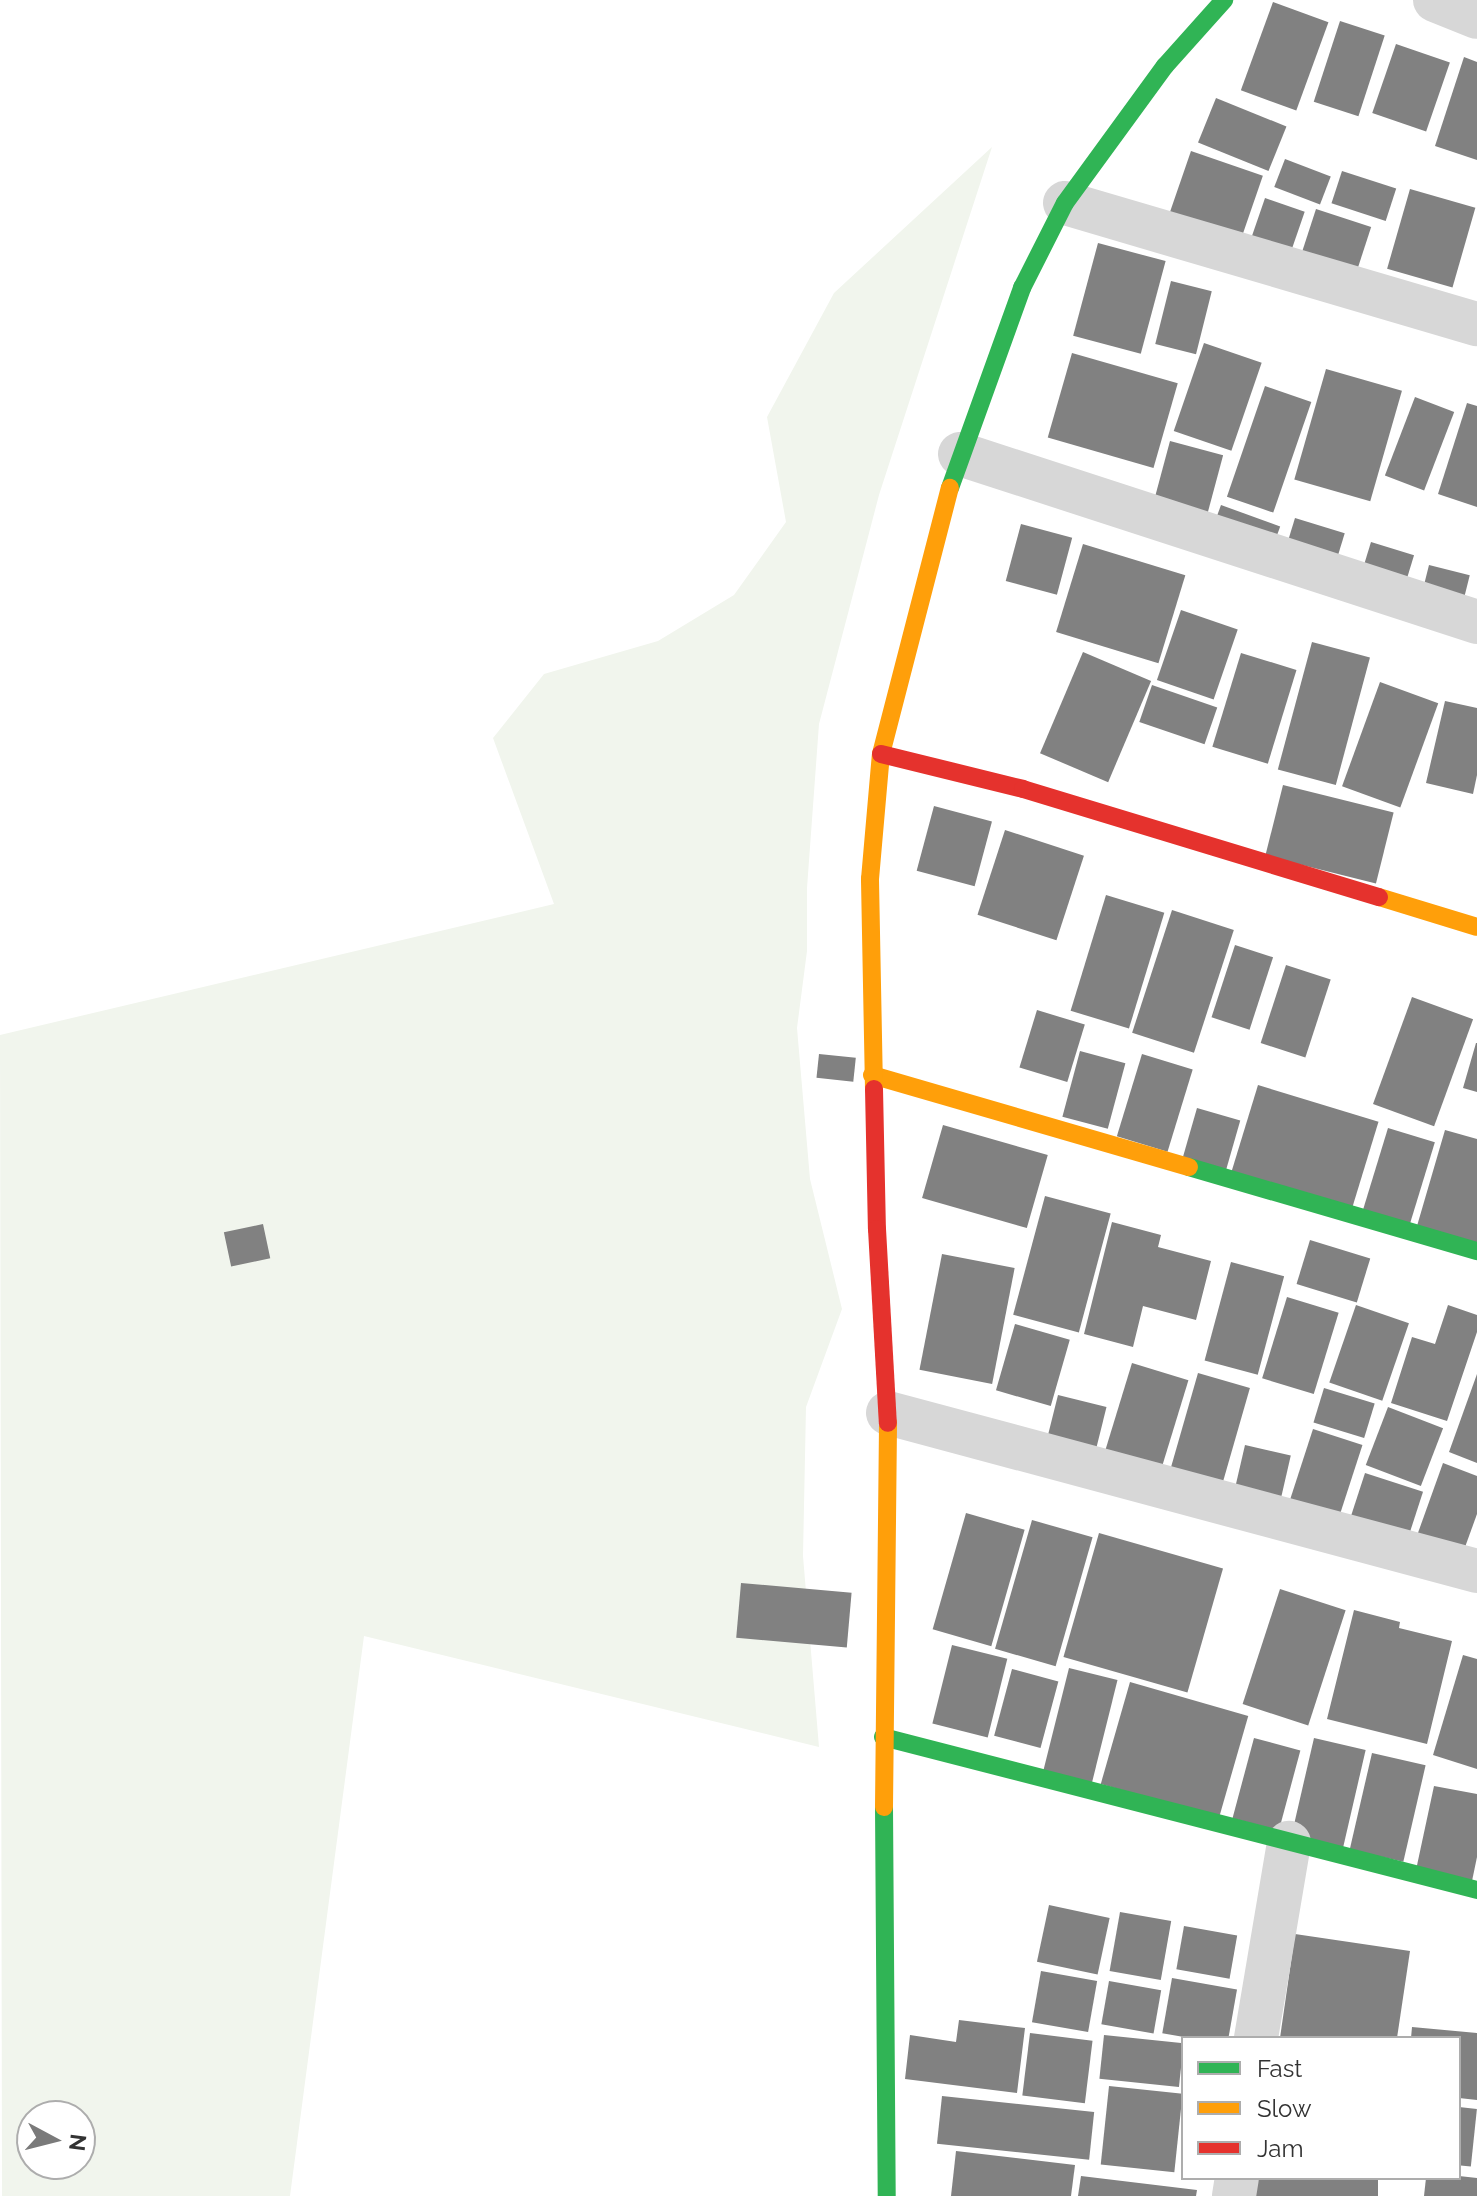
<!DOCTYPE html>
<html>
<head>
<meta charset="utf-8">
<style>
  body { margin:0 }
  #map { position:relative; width:1477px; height:2196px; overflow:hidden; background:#fff; font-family:Raleway,sans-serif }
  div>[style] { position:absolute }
  .green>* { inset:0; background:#f1f5ed }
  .building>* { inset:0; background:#818181; transform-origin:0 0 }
  .street>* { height:44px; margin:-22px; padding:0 22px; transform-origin:22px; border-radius:22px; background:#d7d7d7 }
  .fast>* { height:18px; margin:-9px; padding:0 9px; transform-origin:9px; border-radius:9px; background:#30b455 }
  .slow>* { height:18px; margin:-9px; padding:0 9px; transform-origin:9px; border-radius:9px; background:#ff9f0a }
  .jam>* { height:18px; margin:-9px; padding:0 9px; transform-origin:9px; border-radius:9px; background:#e5322d }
  span { translate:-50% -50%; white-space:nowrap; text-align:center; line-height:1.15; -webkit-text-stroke:8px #fff; paint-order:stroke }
  .legend { position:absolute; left:1181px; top:2036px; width:280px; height:144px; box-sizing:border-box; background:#fff; border:2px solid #adadad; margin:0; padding:10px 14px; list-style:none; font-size:24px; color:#333 }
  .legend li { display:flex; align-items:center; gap:16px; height:40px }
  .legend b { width:40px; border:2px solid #adadad }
  .north { position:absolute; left:16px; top:2100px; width:80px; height:80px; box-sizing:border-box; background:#fff; border:2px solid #adadad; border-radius:50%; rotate:97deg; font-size:22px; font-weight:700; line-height:32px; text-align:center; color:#333 }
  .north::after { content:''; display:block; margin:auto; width:28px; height:36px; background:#7a7a7a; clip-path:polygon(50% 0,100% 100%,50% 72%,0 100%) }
</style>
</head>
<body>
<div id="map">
  <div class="green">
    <i style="clip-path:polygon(evenodd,992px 147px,879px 495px,819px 724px,807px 888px,807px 951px,797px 1028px,810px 1179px,842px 1309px,806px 1407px,803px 1556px,819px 1747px,364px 1636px,290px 2196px,2px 2196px,0 1035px,554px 904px,493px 738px,544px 674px,658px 641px,734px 595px,786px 522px,767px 417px,834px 293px,992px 147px,32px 2116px,80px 2116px,80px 2164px,32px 2164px,32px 2116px)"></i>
  </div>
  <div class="building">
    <i style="left:1273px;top:2px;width:59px;height:94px;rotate:20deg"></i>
    <i style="left:1340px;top:21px;width:47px;height:85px;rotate:18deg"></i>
    <i style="left:1396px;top:44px;width:57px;height:73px;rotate:19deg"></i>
    <i style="clip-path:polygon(1464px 57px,1477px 62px,1477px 160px,1435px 146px)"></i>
    <i style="left:1216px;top:98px;width:76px;height:48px;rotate:22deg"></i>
    <i style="left:1191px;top:151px;width:76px;height:77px;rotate:19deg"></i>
    <i style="left:1285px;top:159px;width:49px;height:30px;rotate:21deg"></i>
    <i style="left:1342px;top:171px;width:57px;height:34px;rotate:18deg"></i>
    <i style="left:1410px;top:189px;width:68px;height:83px;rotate:16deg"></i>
    <i style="left:1265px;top:198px;width:42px;height:57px;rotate:19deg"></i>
    <i style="left:1316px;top:209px;width:58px;height:60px;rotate:18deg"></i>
    <i style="left:1098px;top:243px;width:70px;height:96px;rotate:15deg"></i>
    <i style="left:1171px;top:281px;width:42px;height:65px;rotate:14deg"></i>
    <i style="left:1204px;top:343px;width:61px;height:93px;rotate:19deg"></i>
    <i style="left:1072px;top:353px;width:110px;height:88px;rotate:16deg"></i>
    <i style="left:1326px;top:369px;width:79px;height:115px;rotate:16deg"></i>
    <i style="left:1265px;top:386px;width:49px;height:117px;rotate:19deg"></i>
    <i style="left:1415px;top:397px;width:42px;height:84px;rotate:21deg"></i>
    <i style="clip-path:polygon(1467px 403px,1477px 406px,1477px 507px,1438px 494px)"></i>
    <i style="left:1170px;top:441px;width:55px;height:73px;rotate:15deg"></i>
    <i style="left:1221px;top:505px;width:63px;height:28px;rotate:20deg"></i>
    <i style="left:1295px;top:518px;width:52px;height:39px;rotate:17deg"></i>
    <i style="left:1021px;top:524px;width:53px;height:59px;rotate:15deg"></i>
    <i style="left:1371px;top:542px;width:45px;height:40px;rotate:17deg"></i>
    <i style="left:1083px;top:544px;width:107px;height:92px;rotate:17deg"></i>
    <i style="left:1429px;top:565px;width:42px;height:38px;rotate:14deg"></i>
    <i style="left:1181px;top:610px;width:60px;height:74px;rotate:19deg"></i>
    <i style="left:1312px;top:642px;width:60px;height:132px;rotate:15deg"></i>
    <i style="left:1083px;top:652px;width:74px;height:110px;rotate:23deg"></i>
    <i style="left:1241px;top:653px;width:58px;height:98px;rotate:17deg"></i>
    <i style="left:1380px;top:682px;width:62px;height:111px;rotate:20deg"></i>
    <i style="left:1152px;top:685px;width:69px;height:39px;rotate:19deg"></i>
    <i style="clip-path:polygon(1445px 701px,1477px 708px,1477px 775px,1473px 794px,1426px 783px)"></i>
    <i style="left:1283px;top:785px;width:114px;height:73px;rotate:14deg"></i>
    <i style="left:934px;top:806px;width:60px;height:67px;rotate:15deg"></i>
    <i style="left:1005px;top:830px;width:83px;height:89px;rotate:18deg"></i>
    <i style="left:1106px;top:895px;width:61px;height:121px;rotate:17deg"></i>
    <i style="left:1172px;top:910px;width:65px;height:129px;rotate:18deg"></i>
    <i style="left:1235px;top:945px;width:40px;height:76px;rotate:18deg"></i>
    <i style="left:1286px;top:965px;width:47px;height:82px;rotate:18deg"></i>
    <i style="left:1412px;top:997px;width:65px;height:114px;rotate:20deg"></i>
    <i style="left:1037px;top:1010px;width:50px;height:60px;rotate:17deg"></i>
    <i style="clip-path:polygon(1476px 1043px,1477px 1043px,1477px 1092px,1463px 1088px)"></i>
    <i style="left:1080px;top:1051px;width:47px;height:68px;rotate:15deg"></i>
    <i style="left:819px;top:1054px;width:37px;height:24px;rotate:6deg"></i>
    <i style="left:1142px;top:1054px;width:53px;height:86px;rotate:17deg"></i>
    <i style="left:1258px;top:1085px;width:126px;height:93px;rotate:17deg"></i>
    <i style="left:1197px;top:1108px;width:45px;height:51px;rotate:16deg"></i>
    <i style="left:943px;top:1125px;width:109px;height:76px;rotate:16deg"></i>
    <i style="left:1388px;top:1128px;width:49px;height:87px;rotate:17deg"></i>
    <i style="clip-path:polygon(1445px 1130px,1477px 1139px,1477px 1243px,1417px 1226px)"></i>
    <i style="left:1045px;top:1196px;width:68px;height:123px;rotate:15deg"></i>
    <i style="clip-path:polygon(1112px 1222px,1161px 1235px,1158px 1247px,1211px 1261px,1196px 1320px,1143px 1306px,1133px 1347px,1084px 1334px)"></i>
    <i style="left:263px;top:1224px;width:35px;height:40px;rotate:78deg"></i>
    <i style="left:1310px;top:1240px;width:63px;height:46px;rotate:17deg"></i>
    <i style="left:942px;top:1254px;width:74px;height:118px;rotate:11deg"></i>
    <i style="left:1231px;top:1262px;width:55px;height:102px;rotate:15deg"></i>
    <i style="left:1287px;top:1297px;width:54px;height:85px;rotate:17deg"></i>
    <i style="left:1356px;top:1305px;width:56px;height:82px;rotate:19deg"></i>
    <i style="clip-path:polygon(1448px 1305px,1477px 1315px,1477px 1332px,1447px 1421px,1391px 1403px,1412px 1337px,1435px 1344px)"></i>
    <i style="left:1015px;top:1324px;width:57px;height:69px;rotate:16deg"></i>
    <i style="left:1132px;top:1363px;width:59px;height:103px;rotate:17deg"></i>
    <i style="left:1198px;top:1373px;width:54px;height:112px;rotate:16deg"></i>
    <i style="clip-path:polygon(1477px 1374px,1477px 1463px,1449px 1452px)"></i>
    <i style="left:1324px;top:1388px;width:53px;height:36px;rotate:17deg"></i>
    <i style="left:1058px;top:1395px;width:50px;height:57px;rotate:14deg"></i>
    <i style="left:1388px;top:1407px;width:59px;height:62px;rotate:21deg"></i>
    <i style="left:1313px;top:1429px;width:52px;height:84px;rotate:18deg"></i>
    <i style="left:1245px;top:1445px;width:47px;height:56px;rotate:13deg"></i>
    <i style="clip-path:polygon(1443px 1463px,1477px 1476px,1477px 1514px,1460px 1561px,1414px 1544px)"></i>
    <i style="left:1365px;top:1473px;width:61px;height:54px;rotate:18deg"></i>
    <i style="left:966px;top:1513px;width:61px;height:121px;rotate:16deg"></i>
    <i style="left:1032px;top:1520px;width:63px;height:134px;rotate:16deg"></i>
    <i style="left:1099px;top:1533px;width:129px;height:129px;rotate:16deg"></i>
    <i style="left:741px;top:1583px;width:111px;height:55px;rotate:5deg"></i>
    <i style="left:1280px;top:1589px;width:69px;height:121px;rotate:18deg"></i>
    <i style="clip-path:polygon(1354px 1610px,1400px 1622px,1399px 1628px,1452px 1641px,1427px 1744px,1327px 1719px)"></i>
    <i style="left:952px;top:1645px;width:57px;height:81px;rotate:14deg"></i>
    <i style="clip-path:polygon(1463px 1655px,1477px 1659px,1477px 1769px,1433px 1755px)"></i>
    <i style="left:1069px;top:1668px;width:50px;height:106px;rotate:14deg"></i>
    <i style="left:1012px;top:1669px;width:48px;height:69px;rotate:15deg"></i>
    <i style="left:1130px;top:1682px;width:123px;height:106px;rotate:16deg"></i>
    <i style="left:1254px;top:1738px;width:48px;height:83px;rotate:15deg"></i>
    <i style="left:1314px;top:1738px;width:53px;height:102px;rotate:13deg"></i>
    <i style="left:1372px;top:1753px;width:55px;height:99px;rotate:13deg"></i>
    <i style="clip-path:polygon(1434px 1786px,1477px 1794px,1477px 1857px,1472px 1881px,1416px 1870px)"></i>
    <i style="left:1049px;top:1905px;width:62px;height:58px;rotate:12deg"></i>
    <i style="left:1120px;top:1912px;width:52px;height:60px;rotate:10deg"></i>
    <i style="left:1184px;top:1926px;width:54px;height:44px;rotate:10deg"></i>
    <i style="clip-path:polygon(1295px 1934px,1410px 1951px,1397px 2038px,1280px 2038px)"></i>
    <i style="left:1041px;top:1971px;width:57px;height:52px;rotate:10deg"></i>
    <i style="left:1172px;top:1978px;width:66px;height:56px;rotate:10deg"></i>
    <i style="left:1109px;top:1981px;width:53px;height:44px;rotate:10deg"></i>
    <i style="clip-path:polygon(959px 2020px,1025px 2028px,1017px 2093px,905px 2079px,910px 2035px,956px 2042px)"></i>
    <i style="clip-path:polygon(1412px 2027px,1477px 2033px,1477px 2100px,1459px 2098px,1459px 2038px,1411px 2038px)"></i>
    <i style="left:1030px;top:2033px;width:63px;height:63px;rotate:7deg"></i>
    <i style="left:1104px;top:2035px;width:80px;height:44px;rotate:6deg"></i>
    <i style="left:1109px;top:2086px;width:74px;height:79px;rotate:6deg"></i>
    <i style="left:942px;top:2096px;width:153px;height:48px;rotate:6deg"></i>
    <i style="left:1459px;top:2107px;width:18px;height:58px;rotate:6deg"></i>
    <i style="clip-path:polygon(956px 2151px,1075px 2165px,1071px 2196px,951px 2196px)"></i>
    <i style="clip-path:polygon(1081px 2176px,1197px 2190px,1196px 2196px,1078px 2196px)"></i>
    <i style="clip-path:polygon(1459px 2176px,1477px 2178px,1477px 2196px,1424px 2196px,1426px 2178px)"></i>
    <i style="left:1255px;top:2178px;width:123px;height:18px"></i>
  </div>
  <div class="street">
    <i style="left:1435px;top:0;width:45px;rotate:22deg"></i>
    <i style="left:1065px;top:203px;width:429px;rotate:16.4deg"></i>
    <i style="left:960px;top:454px;width:544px;rotate:18deg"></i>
    <i style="left:888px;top:1413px;width:610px;rotate:15.02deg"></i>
    <i style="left:1256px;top:2038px;width:198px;rotate:-80.4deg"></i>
    <i style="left:1234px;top:2196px;width:18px;rotate:-81deg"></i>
  </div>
  <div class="fast">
    <i style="left:950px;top:488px;width:213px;rotate:-70.2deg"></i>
    <i style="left:1022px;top:288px;width:95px;rotate:-63.2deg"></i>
    <i style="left:1065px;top:203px;width:170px;rotate:-53.9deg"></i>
    <i style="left:1165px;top:66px;width:89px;rotate:-48.2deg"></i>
    <i style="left:1189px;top:1167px;width:300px;rotate:16.3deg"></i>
    <i style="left:883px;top:1737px;width:613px;rotate:14.44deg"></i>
    <i style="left:884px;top:1807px;width:389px;rotate:89.6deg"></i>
  </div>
  <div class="slow">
    <i style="left:1379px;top:897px;width:102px;rotate:17deg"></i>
    <i style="left:872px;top:1075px;width:330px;rotate:16.2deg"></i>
    <i style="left:874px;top:1089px;width:210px;rotate:-91.1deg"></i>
    <i style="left:870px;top:879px;width:125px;rotate:-85deg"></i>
    <i style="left:881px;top:754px;width:275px;rotate:-75.5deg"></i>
    <i style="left:884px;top:1807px;width:384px;rotate:-89.4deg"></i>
  </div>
  <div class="jam">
    <i style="left:881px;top:754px;width:146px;rotate:13.8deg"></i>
    <i style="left:1023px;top:789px;width:372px;rotate:16.9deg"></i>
    <i style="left:874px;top:1089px;width:140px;rotate:88.8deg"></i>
    <i style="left:877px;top:1229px;width:194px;rotate:86.8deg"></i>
  </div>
  <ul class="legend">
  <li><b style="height:10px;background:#30b455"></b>Fast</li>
  <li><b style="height:10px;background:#ff9f0a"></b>Slow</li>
  <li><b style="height:10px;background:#e5322d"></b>Jam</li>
  </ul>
  <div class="north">N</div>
</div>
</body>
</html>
